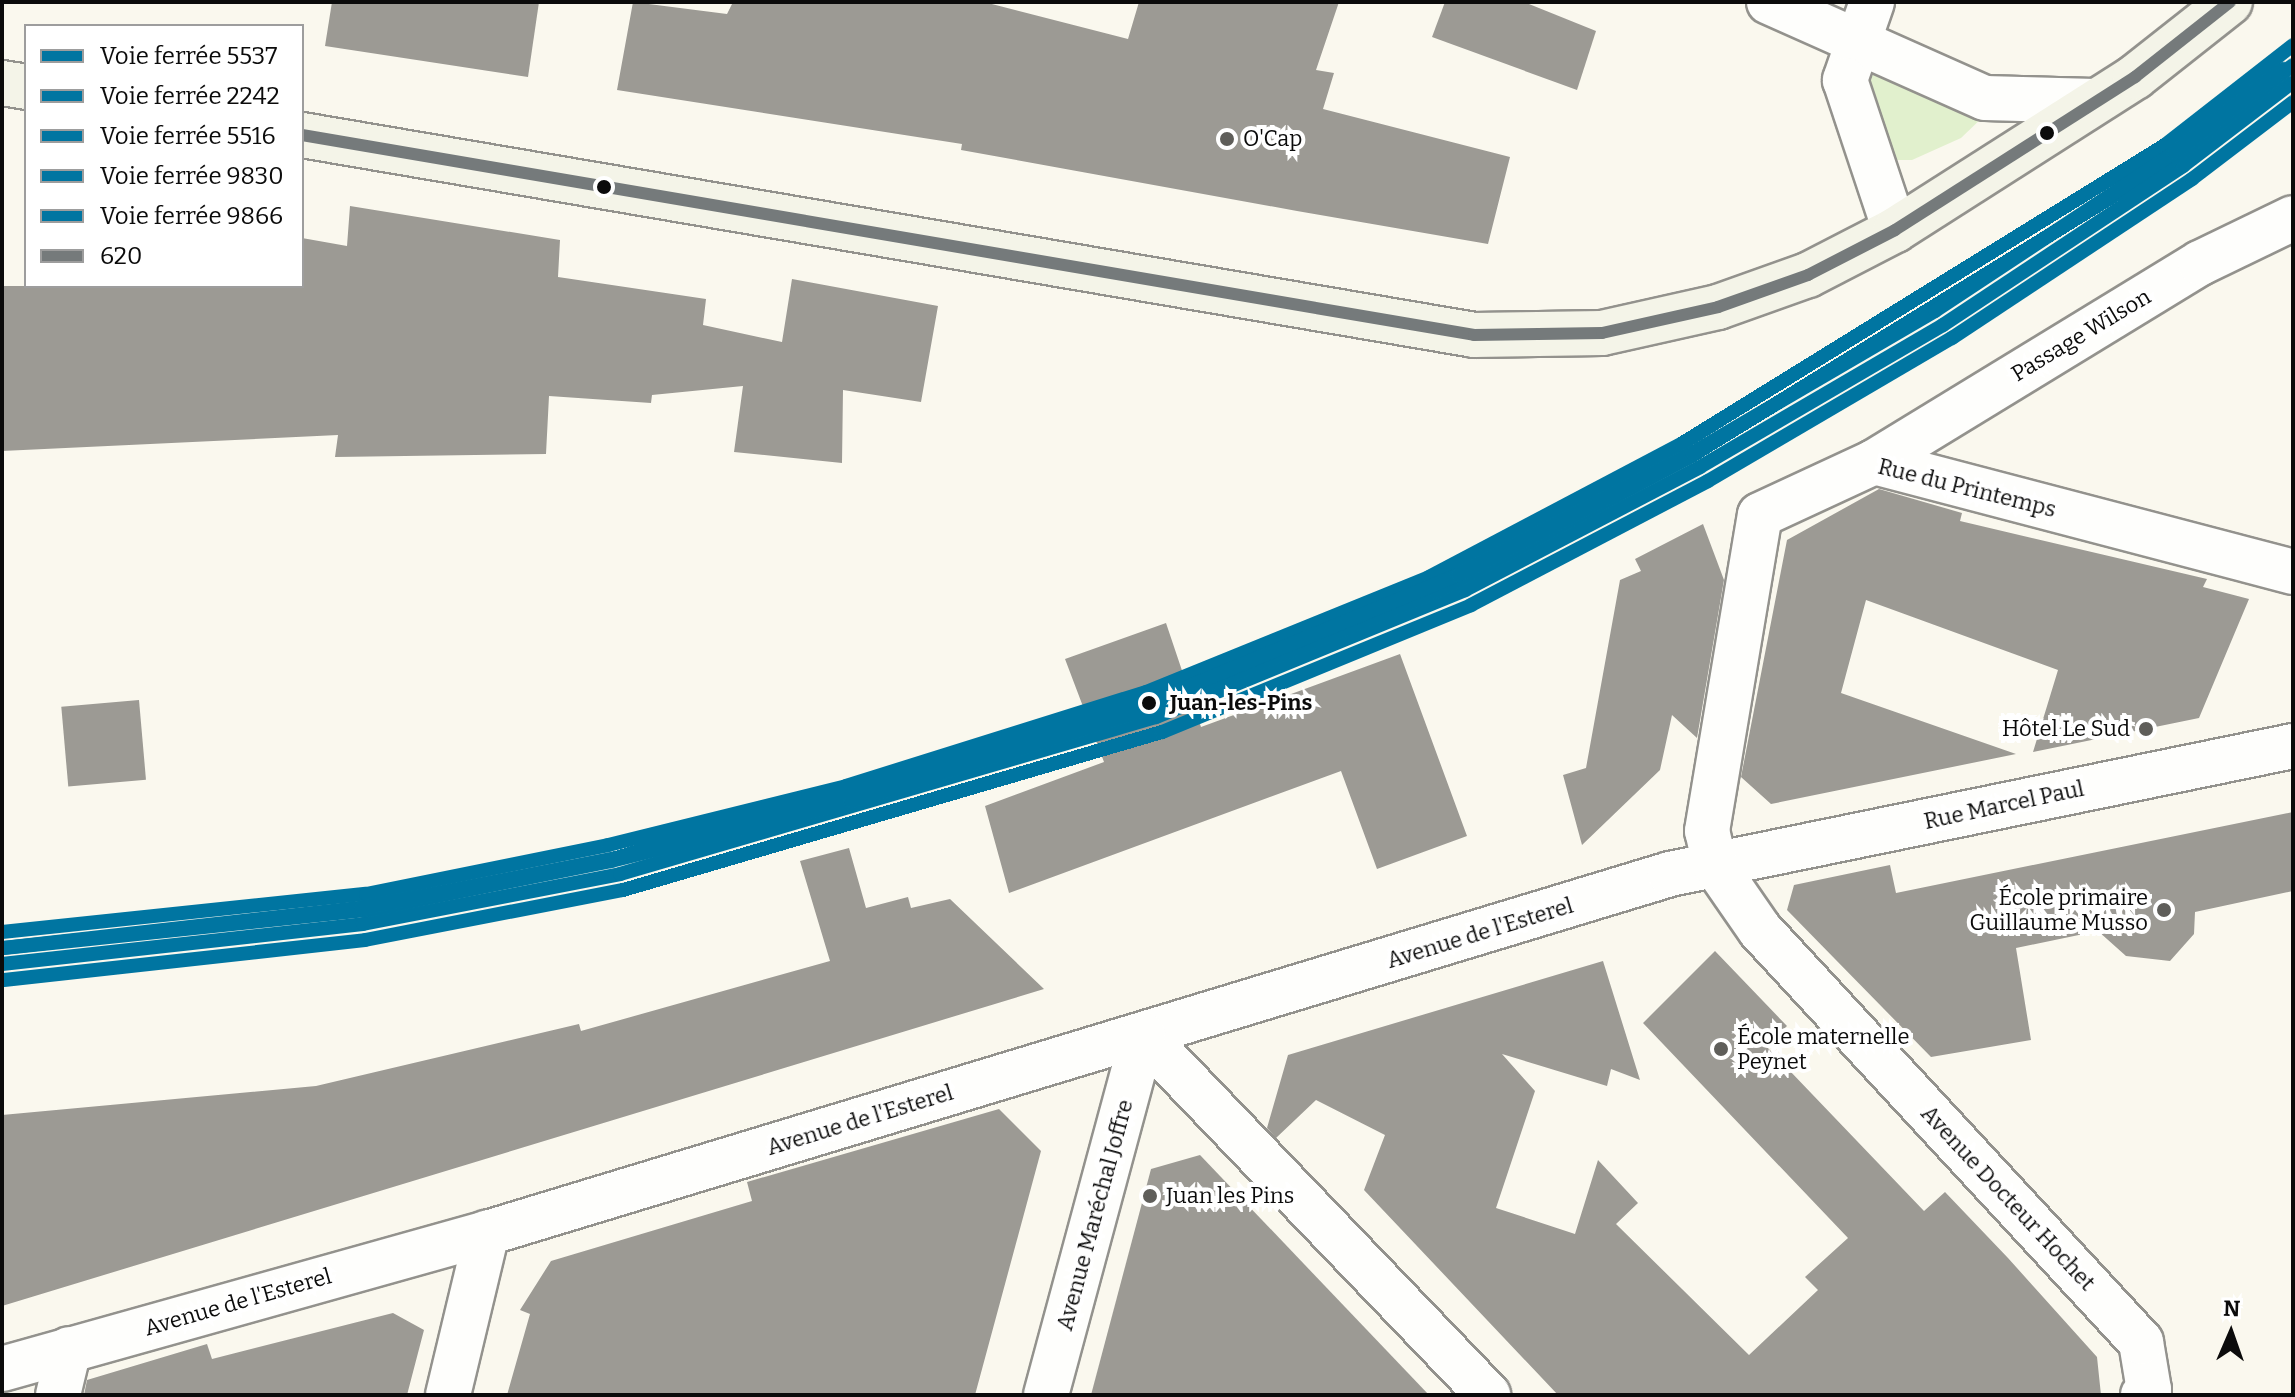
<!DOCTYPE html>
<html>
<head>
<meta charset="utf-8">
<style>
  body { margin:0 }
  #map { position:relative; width:2295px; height:1397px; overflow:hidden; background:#faf8ee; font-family:Bitter,serif }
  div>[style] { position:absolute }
  .green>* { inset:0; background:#e1f0cd }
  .building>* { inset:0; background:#9c9a94; transform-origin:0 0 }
  .roads { filter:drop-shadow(2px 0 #93928d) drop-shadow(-2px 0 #93928d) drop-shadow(0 2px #93928d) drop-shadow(0 -2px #93928d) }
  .street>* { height:44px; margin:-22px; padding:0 22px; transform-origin:22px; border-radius:22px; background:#fefefc }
  .secondary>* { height:44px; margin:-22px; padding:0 22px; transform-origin:22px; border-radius:22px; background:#f4f4e8 }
  .bus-1>* { height:12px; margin:-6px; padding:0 6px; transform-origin:6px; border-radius:6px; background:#757a7b }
  .rail-1>* { height:14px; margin:-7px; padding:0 7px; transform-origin:7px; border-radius:7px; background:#0075a1 }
  .rail-2>* { height:14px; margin:-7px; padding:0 7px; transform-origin:7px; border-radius:7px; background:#0075a1 }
  .rail-3>* { height:14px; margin:-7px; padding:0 7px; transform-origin:7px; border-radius:7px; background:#0075a1 }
  .rail-4>* { height:14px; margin:-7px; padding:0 7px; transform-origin:7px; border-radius:7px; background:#0075a1 }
  .rail-5>* { height:14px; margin:-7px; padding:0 7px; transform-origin:7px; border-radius:7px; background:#0075a1 }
  .dots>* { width:22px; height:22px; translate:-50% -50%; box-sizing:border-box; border:4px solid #fff; border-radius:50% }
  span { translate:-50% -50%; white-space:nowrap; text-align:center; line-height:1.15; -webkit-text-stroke:8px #fff; paint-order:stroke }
  .poi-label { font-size:22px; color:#0b0b0b }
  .left { translate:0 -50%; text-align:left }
  .right { translate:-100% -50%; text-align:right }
  .street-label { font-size:22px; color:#0b0b0b }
  .stop-label { font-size:22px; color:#0b0b0b; font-weight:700 }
  .frame { position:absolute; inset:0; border:4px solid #0b0b0b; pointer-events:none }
  .legend { position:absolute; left:24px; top:24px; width:280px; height:264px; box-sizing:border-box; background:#fff; border:2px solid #9d9d9d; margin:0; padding:10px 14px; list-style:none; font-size:24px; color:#0b0b0b }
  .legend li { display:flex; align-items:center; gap:16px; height:40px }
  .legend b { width:40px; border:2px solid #9d9d9d }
  .north { position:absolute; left:2191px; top:1293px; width:80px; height:80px; -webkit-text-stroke:6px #fff; paint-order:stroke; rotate:2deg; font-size:22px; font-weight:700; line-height:32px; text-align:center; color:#0b0b0b }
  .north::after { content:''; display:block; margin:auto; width:28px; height:36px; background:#0b0b0b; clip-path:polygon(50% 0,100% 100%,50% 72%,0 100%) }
</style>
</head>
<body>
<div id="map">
  <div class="green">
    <i style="clip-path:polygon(1875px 72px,1985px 115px,1961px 138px,1912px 160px,1886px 160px,1862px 90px)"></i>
  </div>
  <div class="building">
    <i style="clip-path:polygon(332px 2px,539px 2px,528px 77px,325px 46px)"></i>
    <i style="clip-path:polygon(633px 2px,727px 14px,733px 2px,984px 2px,1128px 39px,1139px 2px,1339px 2px,1316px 70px,1334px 73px,1323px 109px,1510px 157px,1488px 244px,1297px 211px,961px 150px,962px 144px,617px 90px)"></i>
    <i style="clip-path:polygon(1445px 2px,1524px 2px,1596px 31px,1577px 90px,1432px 37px)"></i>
    <i style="clip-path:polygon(350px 206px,560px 240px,558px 277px,706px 299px,703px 325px,782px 342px,792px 279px,938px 306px,921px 402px,843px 390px,842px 463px,734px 452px,743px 386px,652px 395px,651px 403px,549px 396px,546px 454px,335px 457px,338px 435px,2px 451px,2px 286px,302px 286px,302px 238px,347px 246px)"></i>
    <i style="clip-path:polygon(1879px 489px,1962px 513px,1960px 521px,2207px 579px,2203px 587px,2249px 599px,2199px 718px,2033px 752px,2058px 670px,1866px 600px,1841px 693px,2016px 754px,1771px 804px,1741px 777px,1787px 540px)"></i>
    <i style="clip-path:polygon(1703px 524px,1724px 580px,1697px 738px,1672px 715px,1660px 770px,1582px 845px,1563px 775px,1586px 768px,1620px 580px,1641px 571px,1635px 559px)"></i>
    <i style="clip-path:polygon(1166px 623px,1201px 727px,1400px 654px,1467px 836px,1377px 869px,1341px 771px,1009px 893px,985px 806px,1104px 762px,1065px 659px)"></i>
    <i style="left:139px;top:700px;width:80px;height:78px;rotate:85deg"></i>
    <i style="clip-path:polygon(2293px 812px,2293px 891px,2195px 912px,2194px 934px,2170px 961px,2126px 956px,2098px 931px,2016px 948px,2031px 1040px,1931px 1057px,1787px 910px,1794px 885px,1890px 865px,1896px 893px)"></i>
    <i style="clip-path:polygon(849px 848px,866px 908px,908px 897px,911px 908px,950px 899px,1044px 989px,2px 1306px,2px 1115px,316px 1086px,579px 1024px,581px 1031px,830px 961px,800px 861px)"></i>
    <i style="clip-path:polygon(1715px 951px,1787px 1026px,1766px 1046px,1924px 1211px,1945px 1192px,2008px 1258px,2097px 1357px,2101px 1395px,1558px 1395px,1364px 1190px,1385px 1135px,1316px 1100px,1276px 1138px,1267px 1128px,1288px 1055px,1603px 961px,1640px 1080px,1611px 1069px,1607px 1086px,1502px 1054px,1535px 1091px,1496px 1208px,1575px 1234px,1598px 1160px,1638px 1203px,1616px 1224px,1749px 1355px,1818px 1290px,1805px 1277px,1848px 1238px,1643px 1023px)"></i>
    <i style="clip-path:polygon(999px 1109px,1041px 1151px,975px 1395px,507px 1395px,530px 1314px,520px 1310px,551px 1261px,752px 1201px,747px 1182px)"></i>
    <i style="clip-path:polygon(1200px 1155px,1429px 1395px,1091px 1395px,1151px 1169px)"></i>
    <i style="clip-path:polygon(393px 1313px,424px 1330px,407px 1395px,84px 1395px,87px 1380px,207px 1344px,212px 1359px)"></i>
  </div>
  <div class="roads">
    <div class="street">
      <i style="left:1769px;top:2px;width:236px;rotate:24deg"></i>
      <i style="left:1985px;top:98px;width:110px;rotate:1.6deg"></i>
      <i style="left:1872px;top:2px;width:83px;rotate:109.1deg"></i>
      <i style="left:1845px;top:80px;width:158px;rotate:71.6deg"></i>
      <i style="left:1874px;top:462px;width:382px;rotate:-31.4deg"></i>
      <i style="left:2200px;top:263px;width:103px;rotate:-25.8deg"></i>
      <i style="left:1143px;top:1035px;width:499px;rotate:46.2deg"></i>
      <i style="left:2px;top:1369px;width:504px;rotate:-15.66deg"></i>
      <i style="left:487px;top:1233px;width:1236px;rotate:-16.88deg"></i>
      <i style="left:1670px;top:874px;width:636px;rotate:-11.61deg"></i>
      <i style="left:58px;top:1395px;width:47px;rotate:-76.6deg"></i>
      <i style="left:448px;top:1395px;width:167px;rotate:-76.5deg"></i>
      <i style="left:1046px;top:1395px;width:373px;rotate:-74.9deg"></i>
      <i style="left:2143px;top:1395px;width:8px;rotate:-40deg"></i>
      <i style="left:2149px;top:1390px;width:49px;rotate:-99.5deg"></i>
      <i style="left:2141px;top:1342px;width:561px;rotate:-132.76deg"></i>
      <i style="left:1760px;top:930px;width:79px;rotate:-124.7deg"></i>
      <i style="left:1715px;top:865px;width:35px;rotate:-103deg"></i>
      <i style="left:1707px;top:831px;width:320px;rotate:-80.5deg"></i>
      <i style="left:1760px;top:515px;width:126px;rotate:-24.9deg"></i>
      <i style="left:1874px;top:462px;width:433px;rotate:14.7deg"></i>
    </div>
    <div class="secondary">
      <i style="left:2px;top:83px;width:24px;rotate:9deg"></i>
      <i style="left:302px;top:135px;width:1189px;rotate:9.68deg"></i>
      <i style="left:1474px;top:335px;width:128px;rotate:-0.9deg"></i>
      <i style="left:1602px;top:333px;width:119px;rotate:-12.6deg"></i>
      <i style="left:1718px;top:307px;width:96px;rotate:-19.6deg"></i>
      <i style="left:1808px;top:275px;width:98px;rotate:-27.3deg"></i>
      <i style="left:1895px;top:230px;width:285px;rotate:-32.5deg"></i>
      <i style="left:2135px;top:77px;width:121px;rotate:-38.3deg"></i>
    </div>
  </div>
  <div class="bus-1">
    <i style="left:302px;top:135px;width:1189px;rotate:9.68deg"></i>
    <i style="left:1474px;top:335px;width:128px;rotate:-0.9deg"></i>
    <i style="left:1602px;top:333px;width:119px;rotate:-12.6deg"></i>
    <i style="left:1718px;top:307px;width:96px;rotate:-19.6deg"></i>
    <i style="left:1808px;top:275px;width:98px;rotate:-27.3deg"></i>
    <i style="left:1895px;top:230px;width:285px;rotate:-32.5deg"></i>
    <i style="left:2135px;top:77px;width:121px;rotate:-38.3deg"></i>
  </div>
  <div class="rail-1">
    <i style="left:2px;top:932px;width:366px;rotate:-6deg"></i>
    <i style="left:366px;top:894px;width:247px;rotate:-11.4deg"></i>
    <i style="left:608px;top:845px;width:245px;rotate:-13.9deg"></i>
    <i style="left:846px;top:786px;width:314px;rotate:-17.4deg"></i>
    <i style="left:1146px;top:692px;width:305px;rotate:-22.1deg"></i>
    <i style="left:1429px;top:577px;width:285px;rotate:-27.8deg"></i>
    <i style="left:1681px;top:444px;width:569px;rotate:-31.71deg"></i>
    <i style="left:2165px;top:145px;width:162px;rotate:-38deg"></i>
  </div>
  <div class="rail-2">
    <i style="left:2px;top:964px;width:363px;rotate:-6.3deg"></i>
    <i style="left:363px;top:924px;width:262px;rotate:-11deg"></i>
    <i style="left:620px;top:874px;width:559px;rotate:-16.33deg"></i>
    <i style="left:1156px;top:717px;width:334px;rotate:-22.3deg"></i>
    <i style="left:1465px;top:590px;width:265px;rotate:-27.6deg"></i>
    <i style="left:1700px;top:467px;width:281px;rotate:-30.3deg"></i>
    <i style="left:1943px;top:325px;width:288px;rotate:-33.5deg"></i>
    <i style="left:2183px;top:166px;width:138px;rotate:-37.4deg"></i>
  </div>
  <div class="rail-3">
    <i style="left:4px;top:980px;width:363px;rotate:-6.3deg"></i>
    <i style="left:365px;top:940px;width:263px;rotate:-11deg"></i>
    <i style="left:623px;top:890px;width:562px;rotate:-16.34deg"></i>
    <i style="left:1162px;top:732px;width:334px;rotate:-22.3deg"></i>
    <i style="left:1471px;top:605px;width:267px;rotate:-27.6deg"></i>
    <i style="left:1708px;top:481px;width:283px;rotate:-30.4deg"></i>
    <i style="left:1952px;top:338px;width:288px;rotate:-33.5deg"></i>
    <i style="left:2192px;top:179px;width:127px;rotate:-37.3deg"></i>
  </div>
  <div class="rail-4">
    <i style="left:4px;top:948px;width:366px;rotate:-6deg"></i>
    <i style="left:368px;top:910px;width:248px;rotate:-11.4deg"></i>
    <i style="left:611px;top:861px;width:247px;rotate:-14deg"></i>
    <i style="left:851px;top:801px;width:315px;rotate:-17.3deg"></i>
    <i style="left:1152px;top:707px;width:305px;rotate:-22.1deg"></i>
    <i style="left:1435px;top:592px;width:286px;rotate:-27.9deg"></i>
    <i style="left:1688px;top:458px;width:570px;rotate:-31.65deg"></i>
    <i style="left:2173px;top:159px;width:152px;rotate:-38.1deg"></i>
  </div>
  <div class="rail-5">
    <i style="left:2px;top:948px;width:361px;rotate:-6.4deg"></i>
    <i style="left:361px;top:908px;width:260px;rotate:-11.1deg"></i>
    <i style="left:616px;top:858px;width:557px;rotate:-16.26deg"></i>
    <i style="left:1151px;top:702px;width:332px;rotate:-22.5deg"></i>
    <i style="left:1458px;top:575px;width:264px;rotate:-27.5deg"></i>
    <i style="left:1692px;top:453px;width:281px;rotate:-30.3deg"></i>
    <i style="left:1935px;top:311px;width:287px;rotate:-33.5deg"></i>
    <i style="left:2174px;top:153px;width:138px;rotate:-37.6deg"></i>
  </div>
  <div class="dots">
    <i style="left:2047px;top:133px;background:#0b0b0b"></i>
    <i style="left:1227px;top:139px;background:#5f5e5a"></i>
    <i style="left:604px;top:187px;background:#0b0b0b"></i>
    <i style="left:1149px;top:703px;background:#0b0b0b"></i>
    <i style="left:2146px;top:729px;background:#5f5e5a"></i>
    <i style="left:2164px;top:910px;background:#5f5e5a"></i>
    <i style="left:1721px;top:1049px;background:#5f5e5a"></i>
    <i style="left:1150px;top:1196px;background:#5f5e5a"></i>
  </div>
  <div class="poi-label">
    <span class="left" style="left:1243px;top:139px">O'Cap</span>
    <span class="right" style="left:2130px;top:729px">Hôtel Le Sud</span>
    <span class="right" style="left:2148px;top:910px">École primaire<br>Guillaume Musso</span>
    <span class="left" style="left:1737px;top:1049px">École maternelle<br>Peynet</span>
    <span class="left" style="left:1166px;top:1196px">Juan les Pins</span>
  </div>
  <div class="street-label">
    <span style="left:2081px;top:335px;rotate:-31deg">Passage Wilson</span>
    <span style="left:1967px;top:488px;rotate:14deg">Rue du Printemps</span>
    <span style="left:2004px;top:805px;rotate:-12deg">Rue Marcel Paul</span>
    <span style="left:1480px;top:933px;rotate:-17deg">Avenue de l'Esterel</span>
    <span style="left:860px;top:1120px;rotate:-17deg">Avenue de l'Esterel</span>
    <span style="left:2008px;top:1198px;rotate:47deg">Avenue Docteur Hochet</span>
    <span style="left:1095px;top:1215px;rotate:-75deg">Avenue Maréchal Joffre</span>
    <span style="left:238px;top:1302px;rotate:-16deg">Avenue de l'Esterel</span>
  </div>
  <div class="stop-label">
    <span class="left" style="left:1170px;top:703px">Juan-les-Pins</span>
  </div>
  <div class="frame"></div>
  <ul class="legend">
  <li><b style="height:10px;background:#0075a1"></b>Voie ferrée 5537</li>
  <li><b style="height:10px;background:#0075a1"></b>Voie ferrée 2242</li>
  <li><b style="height:10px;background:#0075a1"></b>Voie ferrée 5516</li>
  <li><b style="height:10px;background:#0075a1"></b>Voie ferrée 9830</li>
  <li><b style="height:10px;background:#0075a1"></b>Voie ferrée 9866</li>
  <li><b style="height:10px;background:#757a7b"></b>620</li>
  </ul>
  <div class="north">N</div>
</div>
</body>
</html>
